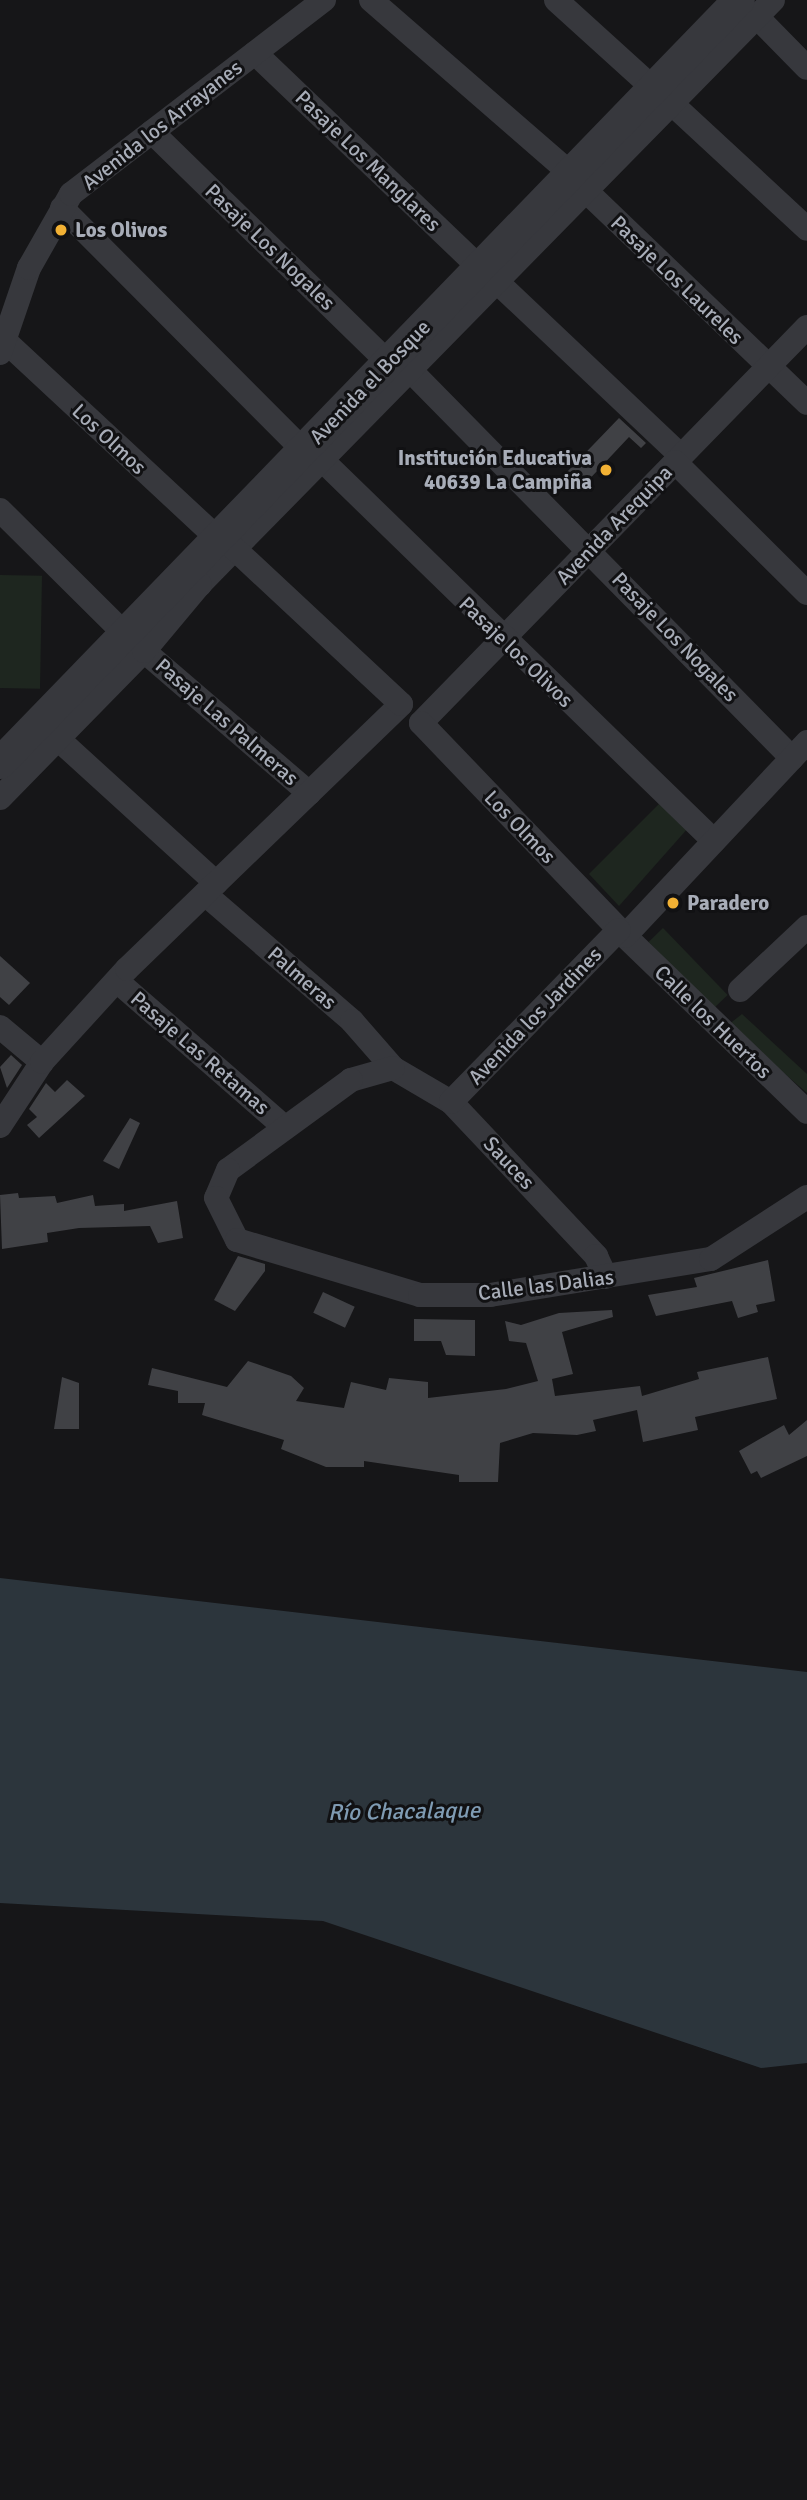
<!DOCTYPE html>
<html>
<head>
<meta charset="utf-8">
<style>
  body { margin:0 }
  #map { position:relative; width:807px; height:2500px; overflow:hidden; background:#161618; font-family:Signika,sans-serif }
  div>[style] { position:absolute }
  .green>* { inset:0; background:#1e261f; transform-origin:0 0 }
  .water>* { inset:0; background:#2c353c }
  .building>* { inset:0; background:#404145; transform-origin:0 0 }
  .minor>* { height:24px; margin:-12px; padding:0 12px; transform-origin:12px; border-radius:12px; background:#37383d }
  .tertiary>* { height:32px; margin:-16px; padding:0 16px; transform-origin:16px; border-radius:16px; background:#37383d }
  .dots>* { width:19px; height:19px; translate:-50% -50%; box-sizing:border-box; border:4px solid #111113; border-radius:50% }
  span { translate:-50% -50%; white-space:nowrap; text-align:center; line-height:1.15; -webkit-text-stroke:6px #111113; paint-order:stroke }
  .street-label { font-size:21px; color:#a8adb8 }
  .poi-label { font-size:21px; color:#a8adb8; font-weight:700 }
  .left { translate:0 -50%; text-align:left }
  .right { translate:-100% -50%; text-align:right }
  .water-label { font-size:23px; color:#7f9bb3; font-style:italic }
</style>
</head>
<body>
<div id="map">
  <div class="green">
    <i style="left:0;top:575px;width:42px;height:113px;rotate:1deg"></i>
    <i style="clip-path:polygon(659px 804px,689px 827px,619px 906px,589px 874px)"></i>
    <i style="left:663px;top:928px;width:93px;height:20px;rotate:46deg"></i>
    <i style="clip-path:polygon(742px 1014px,807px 1074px,807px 1093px,728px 1025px)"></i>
  </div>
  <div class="water">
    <i style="clip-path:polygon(0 1578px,807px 1672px,807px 2063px,761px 2068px,323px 1921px,0 1903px)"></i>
  </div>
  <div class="building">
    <i style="clip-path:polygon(619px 418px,646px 443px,641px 448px,629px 437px,582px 487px,567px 472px)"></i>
    <i style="clip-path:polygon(0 956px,30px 983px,9px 1005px,0 997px)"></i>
    <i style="clip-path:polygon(11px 1055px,22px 1065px,7px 1088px,0 1067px)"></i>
    <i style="clip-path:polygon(67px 1080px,85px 1096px,39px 1138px,27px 1125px,37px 1117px,29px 1109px,46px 1083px,55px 1092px)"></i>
    <i style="clip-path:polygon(130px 1118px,140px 1123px,119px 1169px,103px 1161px)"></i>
    <i style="clip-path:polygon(18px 1193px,19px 1198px,55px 1196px,57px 1203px,93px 1195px,95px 1206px,124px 1204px,124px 1211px,177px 1201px,183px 1238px,158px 1243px,150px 1226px,79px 1228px,47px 1233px,48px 1242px,2px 1249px,0 1195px)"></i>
    <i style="clip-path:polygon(238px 1256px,265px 1264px,265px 1271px,235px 1311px,214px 1300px)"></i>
    <i style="clip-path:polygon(768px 1260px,775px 1301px,756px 1305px,758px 1312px,738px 1318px,732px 1301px,656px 1316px,648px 1295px,697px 1287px,694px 1278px)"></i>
    <i style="left:323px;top:1292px;width:35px;height:23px;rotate:25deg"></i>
    <i style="clip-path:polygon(612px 1310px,613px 1317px,562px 1332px,573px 1374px,552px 1379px,555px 1396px,640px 1386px,642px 1396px,699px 1379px,697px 1372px,768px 1357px,777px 1399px,695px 1417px,698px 1430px,643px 1442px,637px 1410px,593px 1420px,596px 1431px,577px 1435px,533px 1433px,500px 1443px,498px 1482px,459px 1482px,459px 1475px,364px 1461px,364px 1467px,326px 1467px,281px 1449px,284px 1440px,202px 1415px,205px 1403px,178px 1403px,178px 1391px,148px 1385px,152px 1368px,227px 1387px,248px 1361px,291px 1376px,304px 1388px,296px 1401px,344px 1408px,351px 1382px,386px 1390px,389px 1378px,428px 1382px,428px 1398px,506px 1389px,538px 1381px,526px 1343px,509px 1341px,505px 1321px,521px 1325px,559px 1313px)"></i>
    <i style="clip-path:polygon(414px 1319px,475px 1320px,475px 1356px,446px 1355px,441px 1341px,414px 1341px)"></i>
    <i style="clip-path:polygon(62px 1377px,79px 1383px,79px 1429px,54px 1429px)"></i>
    <i style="clip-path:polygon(807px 1420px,807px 1456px,761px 1478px,757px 1471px,751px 1474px,739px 1451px,784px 1425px,789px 1435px)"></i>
  </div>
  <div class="minor">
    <i style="left:371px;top:0;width:262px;rotate:41deg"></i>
    <i style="left:556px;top:0;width:130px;rotate:42.2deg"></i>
    <i style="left:755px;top:15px;width:74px;rotate:45.5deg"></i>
    <i style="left:255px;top:53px;width:313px;rotate:43.7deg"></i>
    <i style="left:669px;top:101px;width:188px;rotate:42.8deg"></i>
    <i style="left:152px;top:132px;width:330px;rotate:44.3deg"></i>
    <i style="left:571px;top:196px;width:15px;rotate:-28deg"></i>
    <i style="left:584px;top:189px;width:309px;rotate:43.8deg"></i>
    <i style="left:62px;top:208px;width:343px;rotate:45.1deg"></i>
    <i style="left:482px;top:290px;width:16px;rotate:-38deg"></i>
    <i style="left:495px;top:280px;width:256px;rotate:43.4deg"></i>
    <i style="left:807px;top:327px;width:553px;rotate:134.27deg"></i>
    <i style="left:421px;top:723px;width:295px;rotate:46.2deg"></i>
    <i style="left:625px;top:936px;width:253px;rotate:44deg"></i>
    <i style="left:3px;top:339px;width:291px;rotate:42.9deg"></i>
    <i style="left:0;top:353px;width:90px;rotate:-71.2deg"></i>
    <i style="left:29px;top:268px;width:85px;rotate:-60.4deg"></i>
    <i style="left:71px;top:194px;width:319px;rotate:-37.5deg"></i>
    <i style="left:409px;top:369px;width:546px;rotate:45.45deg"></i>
    <i style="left:321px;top:459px;width:548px;rotate:44.19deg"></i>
    <i style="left:675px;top:462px;width:186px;rotate:44.8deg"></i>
    <i style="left:0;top:510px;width:176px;rotate:44.8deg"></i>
    <i style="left:186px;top:569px;width:21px;rotate:47deg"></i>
    <i style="left:200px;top:584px;width:818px;rotate:-45.54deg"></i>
    <i style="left:144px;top:651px;width:218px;rotate:40.7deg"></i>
    <i style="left:58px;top:739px;width:214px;rotate:42.3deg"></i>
    <i style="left:0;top:798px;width:206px;rotate:-45.6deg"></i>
    <i style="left:144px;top:651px;width:87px;rotate:-50.1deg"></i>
    <i style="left:205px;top:894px;width:194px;rotate:40.8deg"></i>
    <i style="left:352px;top:1021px;width:62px;rotate:48.9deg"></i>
    <i style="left:393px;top:1068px;width:67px;rotate:30.4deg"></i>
    <i style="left:451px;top:1102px;width:212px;rotate:46.7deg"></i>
    <i style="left:596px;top:1256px;width:23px;rotate:65deg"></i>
    <i style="left:625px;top:936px;width:266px;rotate:-46.8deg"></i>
    <i style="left:117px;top:981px;width:219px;rotate:41.1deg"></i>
    <i style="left:740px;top:990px;width:92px;rotate:-43.2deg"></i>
    <i style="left:0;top:1027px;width:55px;rotate:39.8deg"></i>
    <i style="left:393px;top:1068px;width:44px;rotate:164.1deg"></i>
    <i style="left:351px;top:1080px;width:152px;rotate:143.8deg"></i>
    <i style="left:228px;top:1170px;width:30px;rotate:113deg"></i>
    <i style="left:216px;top:1198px;width:47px;rotate:63.4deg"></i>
    <i style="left:237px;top:1240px;width:191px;rotate:16.7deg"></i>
    <i style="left:420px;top:1295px;width:70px"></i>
    <i style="left:490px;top:1295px;width:224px;rotate:-9.3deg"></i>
    <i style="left:711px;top:1259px;width:114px;rotate:-32.9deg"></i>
    <i style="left:451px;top:1102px;width:240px;rotate:-45.7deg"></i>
    <i style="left:0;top:1126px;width:77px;rotate:-56.7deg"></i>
    <i style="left:42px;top:1062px;width:126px;rotate:-47.6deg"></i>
    <i style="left:127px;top:969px;width:381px;rotate:-44deg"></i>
    <i style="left:401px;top:704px;width:229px;rotate:-137deg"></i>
  </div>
  <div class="tertiary">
    <i style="left:0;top:763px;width:1062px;rotate:-45.92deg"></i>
  </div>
  <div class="dots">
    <i style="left:61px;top:230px;background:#f2b134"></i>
    <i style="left:606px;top:470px;background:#f2b134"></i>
    <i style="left:673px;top:903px;background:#f2b134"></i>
  </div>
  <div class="street-label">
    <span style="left:162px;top:125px;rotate:-38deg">Avenida los Arrayanes</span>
    <span style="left:368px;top:161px;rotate:44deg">Pasaje Los Manglares</span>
    <span style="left:270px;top:247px;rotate:44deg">Pasaje Los Nogales</span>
    <span style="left:677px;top:280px;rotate:44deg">Pasaje Los Laureles</span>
    <span style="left:370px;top:382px;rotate:-46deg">Avenida el Bosque</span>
    <span style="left:109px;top:439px;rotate:43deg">Los Olmos</span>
    <span style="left:614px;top:525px;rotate:-46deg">Avenida Arequipa</span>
    <span style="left:675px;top:637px;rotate:46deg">Pasaje Los Nogales</span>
    <span style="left:516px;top:652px;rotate:44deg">Pasaje los Olivos</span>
    <span style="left:227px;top:722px;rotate:41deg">Pasaje Las Palmeras</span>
    <span style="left:520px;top:827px;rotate:46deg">Los Olmos</span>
    <span style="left:302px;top:978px;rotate:41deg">Palmeras</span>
    <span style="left:535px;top:1016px;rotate:-46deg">Avenida los Jardines</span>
    <span style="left:713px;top:1022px;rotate:44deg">Calle los Huertos</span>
    <span style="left:200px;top:1053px;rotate:41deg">Pasaje Las Retamas</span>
    <span style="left:509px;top:1163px;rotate:47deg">Sauces</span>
    <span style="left:546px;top:1285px;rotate:-7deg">Calle las Dalias</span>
  </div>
  <div class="poi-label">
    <span class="left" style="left:75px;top:230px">Los Olivos</span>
    <span class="right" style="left:592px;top:470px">Institución Educativa<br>40639 La Campiña</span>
    <span class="left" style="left:687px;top:903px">Paradero</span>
  </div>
  <div class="water-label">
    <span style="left:404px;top:1812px;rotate:-1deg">Río Chacalaque</span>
  </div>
</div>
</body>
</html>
